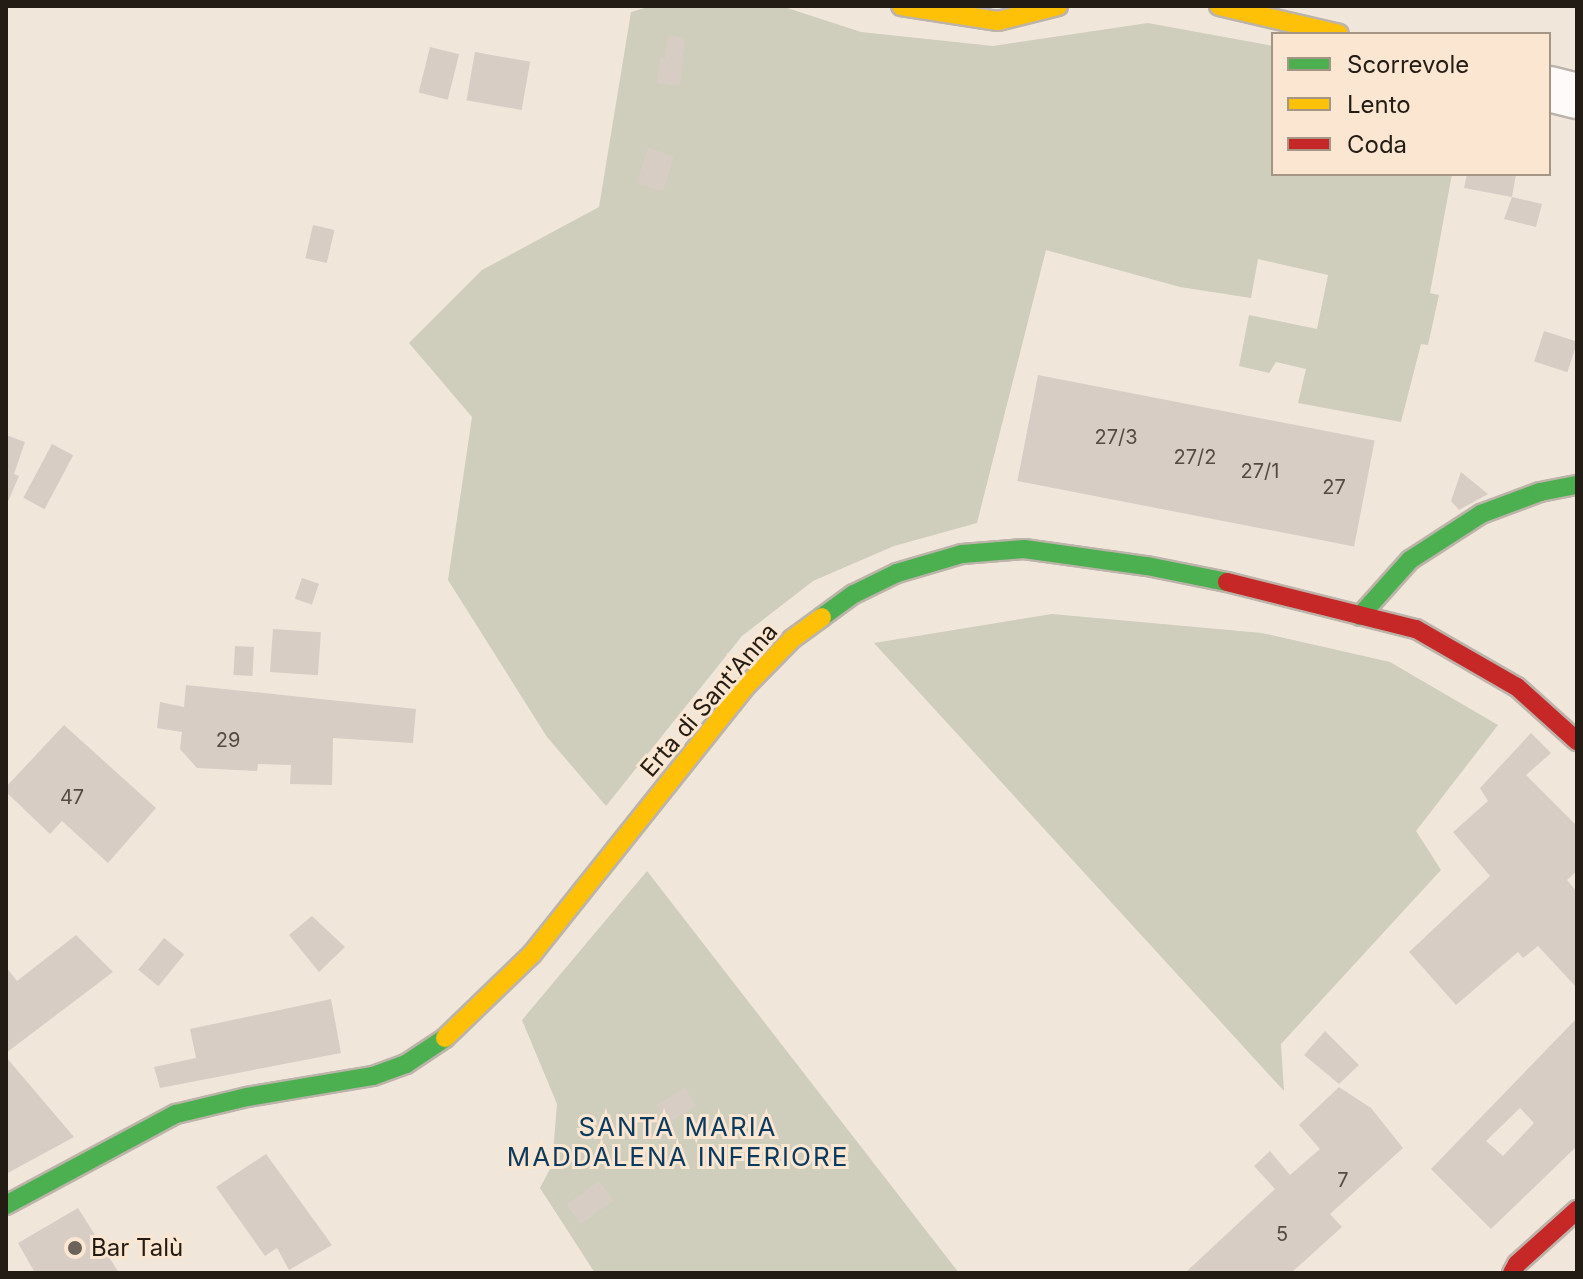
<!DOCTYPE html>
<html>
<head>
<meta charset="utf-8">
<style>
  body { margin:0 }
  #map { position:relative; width:1583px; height:1279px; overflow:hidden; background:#f1e6da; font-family:Inter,sans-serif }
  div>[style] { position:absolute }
  .green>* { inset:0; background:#cfcdbc }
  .building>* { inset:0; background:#d8cdc5; transform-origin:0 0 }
  .roads { filter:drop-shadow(2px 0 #bcb3aa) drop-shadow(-2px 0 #bcb3aa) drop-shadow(0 2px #bcb3aa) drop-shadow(0 -2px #bcb3aa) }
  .street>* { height:44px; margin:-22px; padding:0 22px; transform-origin:22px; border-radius:22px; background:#fdfbf9 }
  .fast>* { height:18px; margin:-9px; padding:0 9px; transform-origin:9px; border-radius:9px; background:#4caf50 }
  .slow>* { height:18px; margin:-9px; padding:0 9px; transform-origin:9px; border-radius:9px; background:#ffc107 }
  .jam>* { height:18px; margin:-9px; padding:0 9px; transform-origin:9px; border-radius:9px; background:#c62828 }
  .dots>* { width:22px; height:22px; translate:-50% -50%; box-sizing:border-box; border:4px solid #fae6d1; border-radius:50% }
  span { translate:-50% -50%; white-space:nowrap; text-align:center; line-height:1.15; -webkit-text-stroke:6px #fae6d1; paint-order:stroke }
  .number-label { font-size:20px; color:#534b43 }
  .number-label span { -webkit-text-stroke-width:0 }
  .street-label { font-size:24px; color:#231c14 }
  .poi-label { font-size:24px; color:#231c14 }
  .left { translate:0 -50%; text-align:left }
  .neighbourhood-label { font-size:26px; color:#0a3b5f; letter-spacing:2px }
  .frame { position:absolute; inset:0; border:8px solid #231c14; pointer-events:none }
  .legend { position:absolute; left:1271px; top:32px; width:280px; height:144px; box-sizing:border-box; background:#fae6d1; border:2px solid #a49585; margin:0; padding:10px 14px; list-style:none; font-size:24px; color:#231c14 }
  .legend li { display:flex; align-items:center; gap:16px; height:40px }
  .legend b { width:40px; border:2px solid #a49585 }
</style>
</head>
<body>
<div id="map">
  <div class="green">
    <i style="clip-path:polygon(652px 6px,781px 6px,861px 32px,993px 46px,1148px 23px,1273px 46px,1273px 174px,1452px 174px,1430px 293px,1439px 295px,1428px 345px,1421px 344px,1401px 422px,1298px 403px,1306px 369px,1276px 362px,1269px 373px,1239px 366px,1249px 315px,1317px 329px,1328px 275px,1258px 259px,1251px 298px,1180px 287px,1046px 250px,977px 523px,894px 546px,813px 581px,742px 636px,606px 806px,547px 737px,448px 580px,472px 417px,409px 343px,482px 270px,599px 207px,631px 12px)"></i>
    <i style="clip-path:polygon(1052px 614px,1262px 633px,1390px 662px,1498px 725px,1416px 831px,1441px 870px,1281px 1044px,1284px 1091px,874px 643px)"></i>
    <i style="clip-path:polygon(647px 871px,959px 1273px,595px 1273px,540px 1188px,552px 1165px,557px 1104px,522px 1020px)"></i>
  </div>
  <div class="building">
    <i style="clip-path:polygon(668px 35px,685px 38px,680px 86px,657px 83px,660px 57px,665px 59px)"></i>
    <i style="left:430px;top:47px;width:30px;height:47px;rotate:14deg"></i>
    <i style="left:475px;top:52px;width:56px;height:49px;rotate:10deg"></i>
    <i style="left:648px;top:148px;width:27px;height:37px;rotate:17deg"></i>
    <i style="clip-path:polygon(1467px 174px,1516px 174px,1512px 197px,1542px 204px,1536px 227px,1504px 219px,1512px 197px,1464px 188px)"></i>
    <i style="left:313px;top:225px;width:22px;height:34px;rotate:13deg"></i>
    <i style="left:1544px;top:331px;width:35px;height:32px;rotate:18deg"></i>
    <i style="left:1038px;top:375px;width:343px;height:108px;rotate:11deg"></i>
    <i style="clip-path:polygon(6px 435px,25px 442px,14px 474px,19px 476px,6px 506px)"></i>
    <i style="left:52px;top:444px;width:24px;height:61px;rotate:28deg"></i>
    <i style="clip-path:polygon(1461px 472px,1488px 494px,1459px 510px,1451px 501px)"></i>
    <i style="left:302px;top:578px;width:18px;height:22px;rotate:19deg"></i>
    <i style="left:273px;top:629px;width:48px;height:43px;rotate:4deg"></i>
    <i style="left:235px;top:646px;width:19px;height:29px;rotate:3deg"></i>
    <i style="clip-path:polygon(186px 685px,416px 709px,413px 743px,333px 738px,332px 785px,290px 784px,291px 765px,258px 764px,257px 771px,197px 768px,180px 749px,182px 732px,157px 728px,160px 702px,184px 707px)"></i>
    <i style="clip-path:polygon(64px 725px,156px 808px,108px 863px,62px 821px,50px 834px,6px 792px,6px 787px)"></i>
    <i style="clip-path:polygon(1531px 733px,1551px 753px,1526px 775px,1577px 826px,1577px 871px,1567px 880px,1577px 892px,1577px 988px,1538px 946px,1523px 958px,1518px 952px,1456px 1005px,1409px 952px,1490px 876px,1453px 832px,1488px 801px,1480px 788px)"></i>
    <i style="clip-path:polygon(312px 916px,345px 947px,319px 972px,289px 935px)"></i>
    <i style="clip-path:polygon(76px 935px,113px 972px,6px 1053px,6px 967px,17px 981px)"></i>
    <i style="left:164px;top:938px;width:26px;height:41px;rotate:39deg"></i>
    <i style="clip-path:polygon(331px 999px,341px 1053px,160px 1088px,154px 1067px,196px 1058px,190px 1029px)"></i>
    <i style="clip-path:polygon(evenodd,1577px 1018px,1577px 1146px,1491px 1229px,1431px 1169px,1577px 1018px,1520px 1108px,1534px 1123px,1503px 1156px,1486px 1141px,1520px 1108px)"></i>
    <i style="clip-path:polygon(1325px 1031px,1359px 1065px,1339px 1084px,1304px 1055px)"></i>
    <i style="clip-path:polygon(6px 1057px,74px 1137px,6px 1174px)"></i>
    <i style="clip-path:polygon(1339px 1087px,1371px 1108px,1403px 1148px,1330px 1214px,1342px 1227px,1291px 1273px,1185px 1273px,1275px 1189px,1254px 1166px,1270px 1151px,1290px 1175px,1320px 1149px,1299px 1125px)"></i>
    <i style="left:685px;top:1088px;width:21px;height:33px;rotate:59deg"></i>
    <i style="clip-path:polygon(266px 1154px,332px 1245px,289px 1270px,277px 1248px,265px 1256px,216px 1187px)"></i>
    <i style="left:599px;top:1181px;width:24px;height:40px;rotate:54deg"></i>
    <i style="clip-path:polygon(78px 1208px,119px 1273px,35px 1273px,18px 1243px)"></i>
  </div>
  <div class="roads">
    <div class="street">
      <i style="left:1549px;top:89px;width:29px;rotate:14deg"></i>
    </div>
    <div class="fast">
      <i style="left:1360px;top:616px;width:75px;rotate:-48.2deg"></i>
      <i style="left:1410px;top:560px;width:85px;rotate:-32.9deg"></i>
      <i style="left:1481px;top:514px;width:63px;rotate:-20.4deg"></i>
      <i style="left:1540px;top:492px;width:38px;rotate:-11deg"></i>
      <i style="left:822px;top:617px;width:39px;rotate:-36deg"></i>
      <i style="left:854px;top:594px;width:48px;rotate:-26deg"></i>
      <i style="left:897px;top:573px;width:68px;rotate:-16.3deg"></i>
      <i style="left:962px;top:554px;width:62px;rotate:-4.6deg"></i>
      <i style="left:1024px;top:549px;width:124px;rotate:7.9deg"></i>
      <i style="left:1147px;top:566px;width:82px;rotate:11.3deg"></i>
      <i style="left:6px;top:1205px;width:193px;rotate:-28.2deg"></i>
      <i style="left:176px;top:1114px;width:73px;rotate:-13.5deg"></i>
      <i style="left:247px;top:1097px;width:128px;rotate:-9.5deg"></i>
      <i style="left:373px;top:1076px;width:35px;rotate:-20deg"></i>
      <i style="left:406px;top:1064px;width:47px;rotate:-33.7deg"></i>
    </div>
    <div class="slow">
      <i style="left:901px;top:6px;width:98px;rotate:8.8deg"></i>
      <i style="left:998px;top:21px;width:62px;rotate:-14deg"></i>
      <i style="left:1219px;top:6px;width:123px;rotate:13.1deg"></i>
      <i style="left:445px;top:1038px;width:121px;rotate:-44deg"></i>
      <i style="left:532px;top:954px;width:344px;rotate:-51.4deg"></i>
      <i style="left:747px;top:685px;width:64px;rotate:-45.6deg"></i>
      <i style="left:792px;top:639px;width:37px;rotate:-36deg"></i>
    </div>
    <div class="jam">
      <i style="left:1227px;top:582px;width:195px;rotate:14deg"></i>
      <i style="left:1416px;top:629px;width:116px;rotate:29.9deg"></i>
      <i style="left:1517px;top:687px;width:81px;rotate:42deg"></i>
      <i style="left:1512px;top:1273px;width:10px;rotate:-61deg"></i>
      <i style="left:1517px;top:1264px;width:81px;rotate:-42deg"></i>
    </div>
  </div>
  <div class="dots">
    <i style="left:75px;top:1248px;background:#6b6359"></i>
  </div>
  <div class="number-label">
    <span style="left:1116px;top:437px">27/3</span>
    <span style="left:1195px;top:457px">27/2</span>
    <span style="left:1260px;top:471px">27/1</span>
    <span style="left:1334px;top:487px">27</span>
    <span style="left:228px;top:740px">29</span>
    <span style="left:72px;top:797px">47</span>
    <span style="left:1343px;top:1180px">7</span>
    <span style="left:1282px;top:1234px">5</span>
  </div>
  <div class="street-label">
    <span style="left:709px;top:700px;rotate:-49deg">Erta di Sant'Anna</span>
  </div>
  <div class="poi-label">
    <span class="left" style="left:91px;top:1248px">Bar Talù</span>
  </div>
  <div class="neighbourhood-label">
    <span style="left:678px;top:1142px">SANTA MARIA<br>MADDALENA INFERIORE</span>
  </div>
  <div class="frame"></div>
  <ul class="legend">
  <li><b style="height:10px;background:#4caf50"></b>Scorrevole</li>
  <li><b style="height:10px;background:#ffc107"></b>Lento</li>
  <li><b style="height:10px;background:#c62828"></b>Coda</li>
  </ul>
</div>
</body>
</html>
